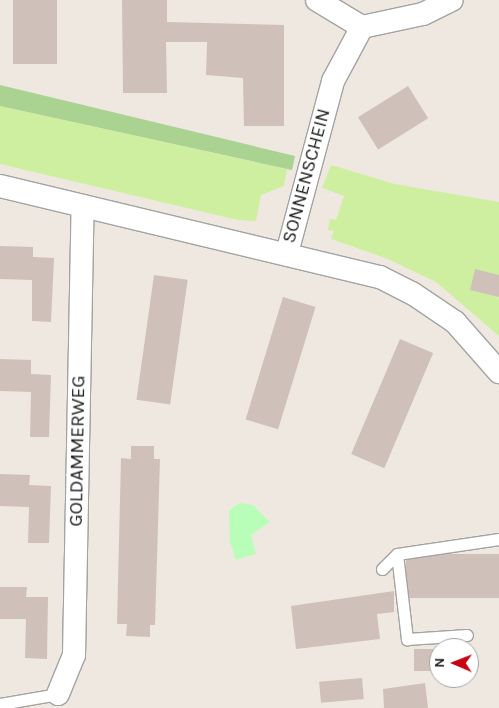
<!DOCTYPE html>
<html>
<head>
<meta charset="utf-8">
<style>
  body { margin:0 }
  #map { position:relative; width:499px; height:708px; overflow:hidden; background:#efe8e0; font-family:Karla,sans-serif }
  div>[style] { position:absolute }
  .grass>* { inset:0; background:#cfefa0 }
  .forest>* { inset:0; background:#aad291 }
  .park>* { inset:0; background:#b9feb8 }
  .building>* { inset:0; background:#cfc1b9; transform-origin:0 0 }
  .roads { filter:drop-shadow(1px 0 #a3a3a3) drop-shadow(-1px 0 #a3a3a3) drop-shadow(0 1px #a3a3a3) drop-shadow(0 -1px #a3a3a3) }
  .service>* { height:11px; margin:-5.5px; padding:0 5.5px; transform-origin:5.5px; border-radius:5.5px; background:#fff }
  .minor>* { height:22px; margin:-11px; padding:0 11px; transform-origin:11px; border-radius:11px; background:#fff }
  span { translate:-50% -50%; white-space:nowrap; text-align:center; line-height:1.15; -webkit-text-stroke:4.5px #fff; paint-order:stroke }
  .street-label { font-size:19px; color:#1c1c1c }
  .north { position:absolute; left:429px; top:638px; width:50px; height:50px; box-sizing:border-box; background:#fff; border:1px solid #a4a4a4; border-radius:50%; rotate:271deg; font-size:14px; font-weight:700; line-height:20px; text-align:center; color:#1c1c1c }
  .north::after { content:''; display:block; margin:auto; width:18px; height:22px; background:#c80014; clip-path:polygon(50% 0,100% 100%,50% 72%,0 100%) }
</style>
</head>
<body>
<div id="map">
  <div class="grass">
    <i style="clip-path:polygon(0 106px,287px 169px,284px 186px,261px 195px,256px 221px,238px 220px,0 164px)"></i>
    <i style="clip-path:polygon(331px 165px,395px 184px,499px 202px,499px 336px,436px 282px,388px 259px,331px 239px,334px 231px,328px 230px,330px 219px,336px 220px,344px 196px,322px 188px)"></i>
  </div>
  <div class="forest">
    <i style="clip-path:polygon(0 85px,295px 156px,292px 170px,0 106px)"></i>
  </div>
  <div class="park">
    <i style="clip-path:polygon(240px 503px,253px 505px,270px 522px,251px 535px,256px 554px,236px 560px,230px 542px,229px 510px)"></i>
  </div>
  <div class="building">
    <i style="left:13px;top:0;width:44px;height:64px"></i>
    <i style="clip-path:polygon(122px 0,167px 0,167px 22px,284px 25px,284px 126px,244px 126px,243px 78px,206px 75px,207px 42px,166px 42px,167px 93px,123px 93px)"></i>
    <i style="left:408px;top:86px;width:38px;height:59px;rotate:58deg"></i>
    <i style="clip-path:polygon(0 246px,33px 247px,33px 257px,54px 258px,51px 322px,32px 321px,32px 280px,0 279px)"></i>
    <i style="clip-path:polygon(475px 269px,499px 275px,499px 297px,470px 290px)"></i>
    <i style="left:154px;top:275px;width:34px;height:126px;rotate:8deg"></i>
    <i style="left:283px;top:297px;width:34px;height:128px;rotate:17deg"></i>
    <i style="left:400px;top:339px;width:36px;height:125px;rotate:23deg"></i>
    <i style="clip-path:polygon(0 359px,31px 360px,31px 374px,51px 375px,49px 437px,30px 437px,31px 392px,0 391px)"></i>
    <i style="clip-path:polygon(131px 446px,154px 446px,154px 459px,160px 459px,155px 625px,150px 625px,150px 637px,126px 636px,127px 624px,117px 624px,121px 458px,131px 459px)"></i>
    <i style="clip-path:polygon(0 474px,30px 475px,29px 485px,51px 486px,49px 543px,28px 543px,29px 507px,0 506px)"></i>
    <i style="left:499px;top:554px;width:44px;height:93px;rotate:90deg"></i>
    <i style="clip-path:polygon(0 587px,27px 587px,26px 597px,48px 597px,47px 659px,25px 658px,26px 619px,0 619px)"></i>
    <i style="clip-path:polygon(394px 591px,394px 612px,377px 614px,380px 639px,296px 649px,291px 606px)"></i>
    <i style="left:439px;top:649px;width:22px;height:25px;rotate:90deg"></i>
    <i style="left:362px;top:678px;width:21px;height:43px;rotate:85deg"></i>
    <i style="clip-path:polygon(425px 683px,428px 708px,384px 708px,383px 689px)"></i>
  </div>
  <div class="roads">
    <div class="service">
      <i style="left:397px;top:554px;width:86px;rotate:83.3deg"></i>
      <i style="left:407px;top:639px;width:60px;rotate:-3.8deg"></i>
      <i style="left:382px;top:569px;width:21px;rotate:-45deg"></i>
      <i style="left:397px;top:554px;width:103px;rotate:-8.4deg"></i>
      <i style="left:0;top:704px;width:59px;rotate:-9.8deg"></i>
    </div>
    <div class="minor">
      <i style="left:317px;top:0;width:52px;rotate:31deg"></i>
      <i style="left:0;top:186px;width:391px;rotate:13.5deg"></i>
      <i style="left:380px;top:277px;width:36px;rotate:27deg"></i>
      <i style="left:412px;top:293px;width:52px;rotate:34deg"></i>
      <i style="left:455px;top:322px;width:67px;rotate:48.7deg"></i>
      <i style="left:287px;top:253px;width:178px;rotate:-75deg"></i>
      <i style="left:333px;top:81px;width:61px;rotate:-61.8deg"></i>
      <i style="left:362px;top:27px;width:62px;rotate:-12deg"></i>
      <i style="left:423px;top:14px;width:32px;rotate:-26deg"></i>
      <i style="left:58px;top:694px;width:42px;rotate:-67.7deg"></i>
      <i style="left:74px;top:655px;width:449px;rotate:-88.9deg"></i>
    </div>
  </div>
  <div class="street-label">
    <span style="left:307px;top:176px;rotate:-75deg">SONNENSCHEIN</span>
    <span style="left:78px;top:451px;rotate:-89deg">GOLDAMMERWEG</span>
  </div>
  <div class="north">N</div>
</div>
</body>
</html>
